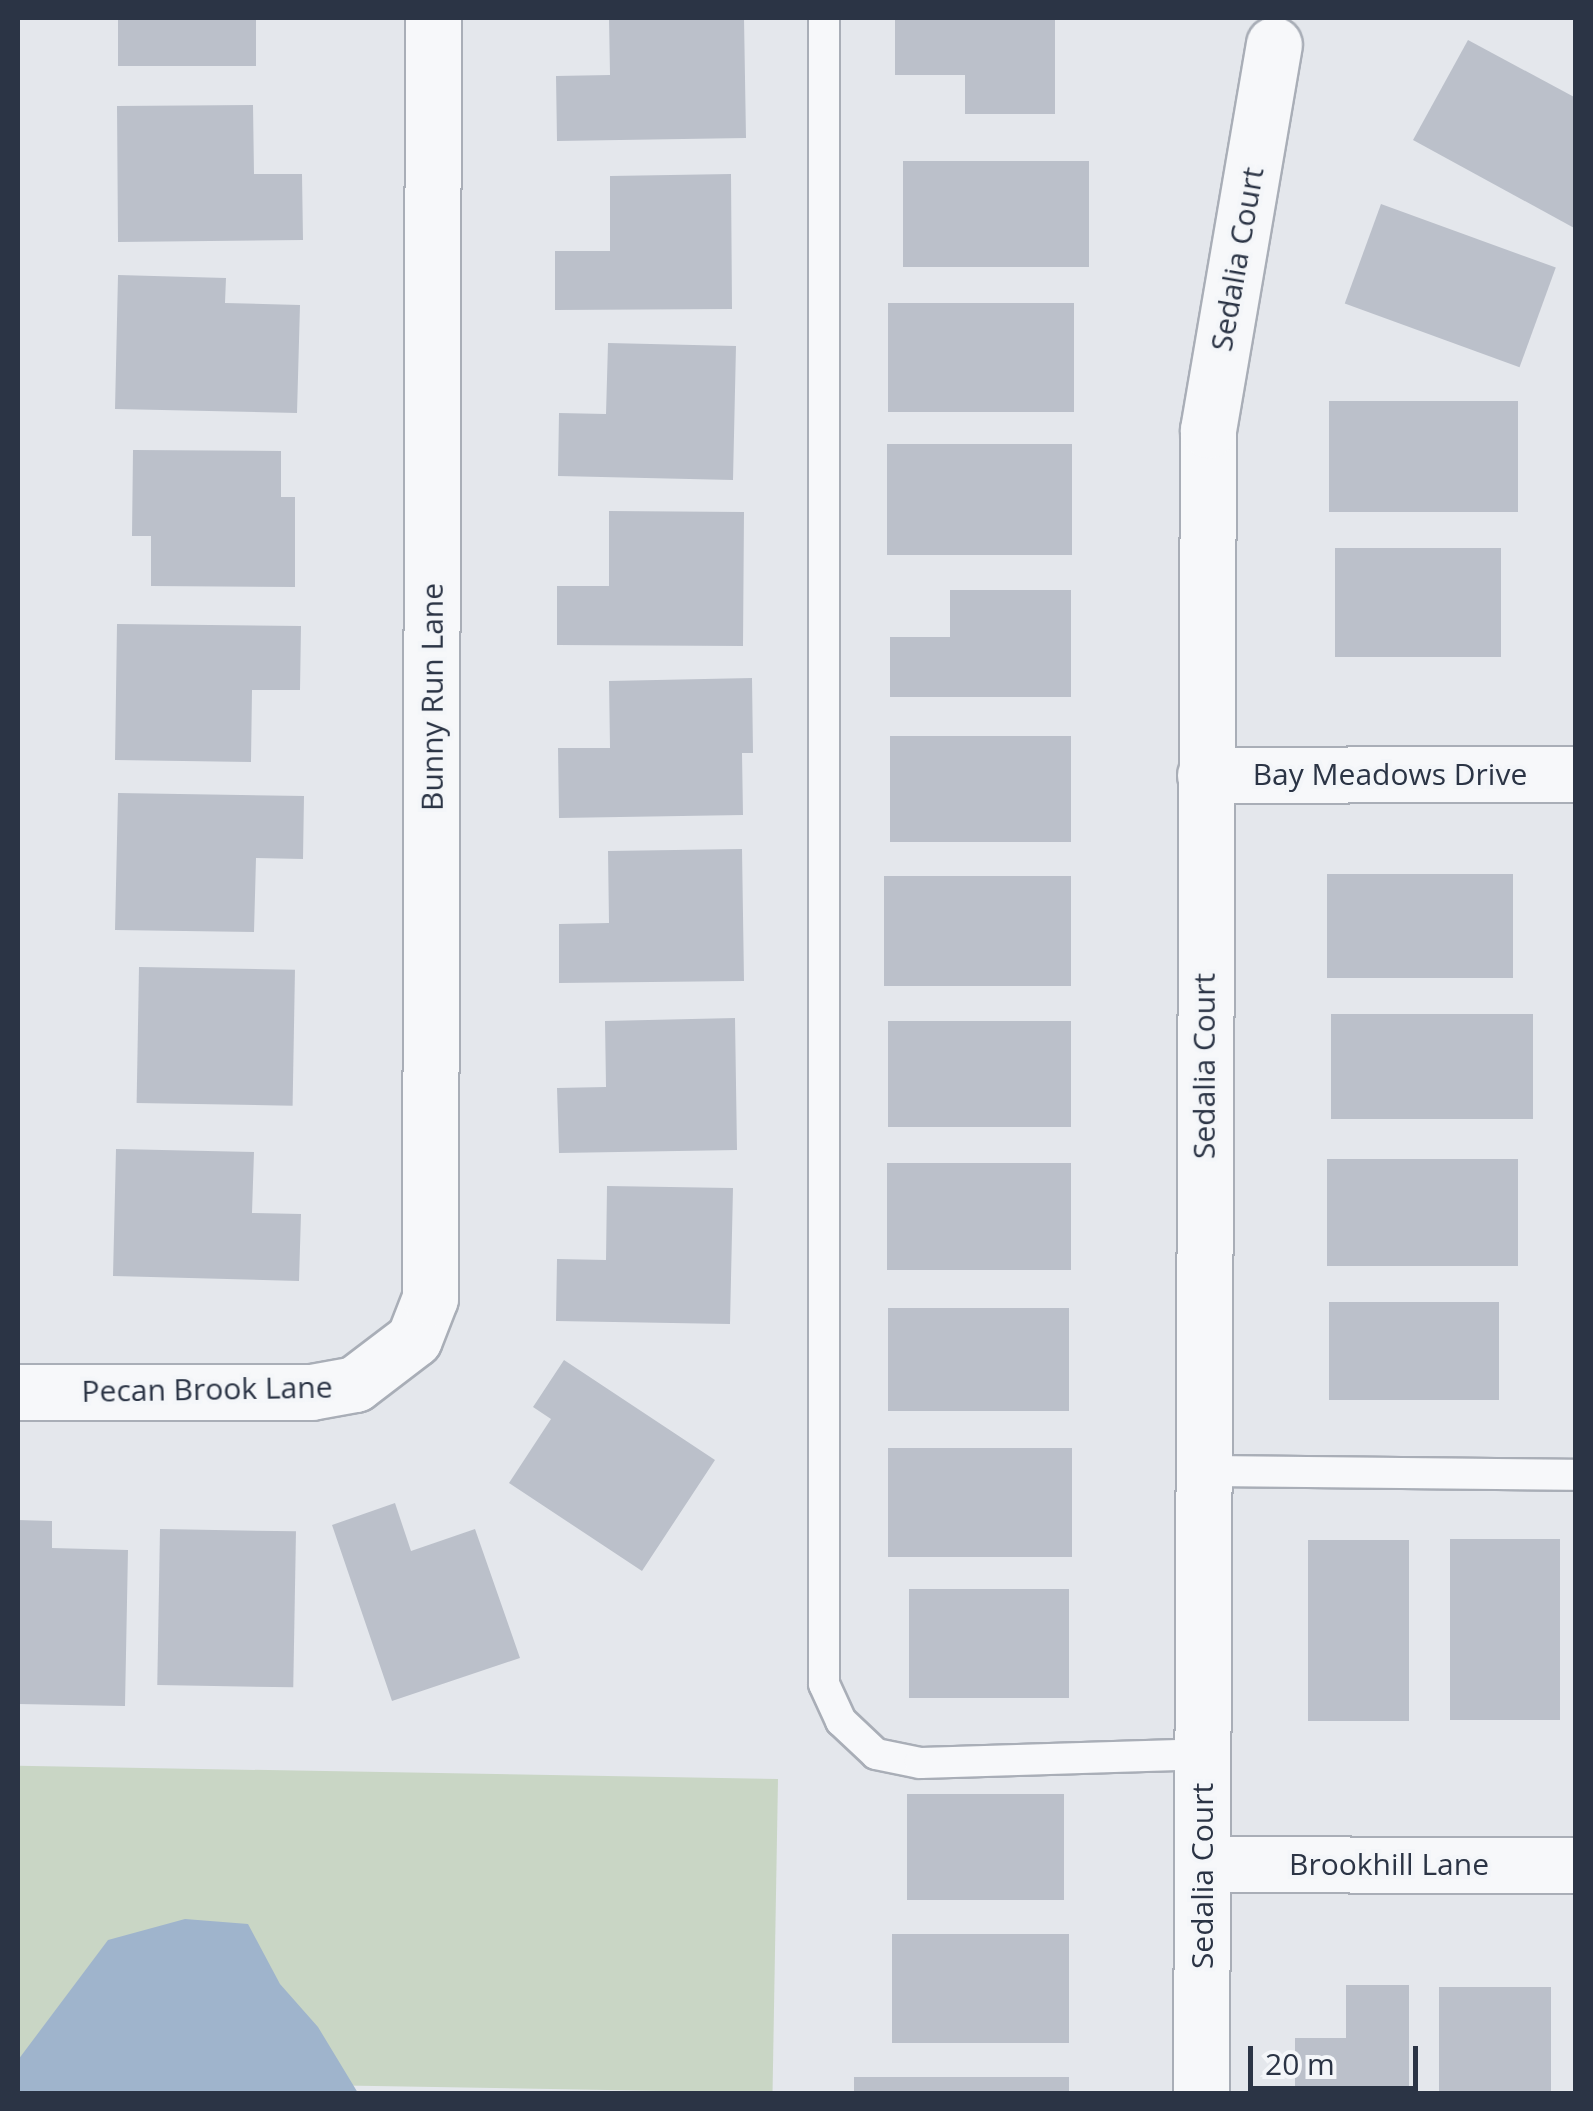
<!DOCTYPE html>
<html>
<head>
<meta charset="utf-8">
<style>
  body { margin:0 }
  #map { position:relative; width:1593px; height:2111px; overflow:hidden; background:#e4e7ec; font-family:"Open Sans",sans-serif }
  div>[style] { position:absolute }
  .green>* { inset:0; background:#c9d6c5; transform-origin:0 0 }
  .water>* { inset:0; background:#9fb4cc }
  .building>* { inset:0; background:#bbc0ca; transform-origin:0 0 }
  .roads { filter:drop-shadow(2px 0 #a9aeb7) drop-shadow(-2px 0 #a9aeb7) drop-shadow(0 2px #a9aeb7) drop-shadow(0 -2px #a9aeb7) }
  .service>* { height:30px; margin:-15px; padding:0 15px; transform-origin:15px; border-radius:15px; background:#f7f8fa }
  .minor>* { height:55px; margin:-27.5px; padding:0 27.5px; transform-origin:27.5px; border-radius:27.5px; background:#f7f8fa }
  span { translate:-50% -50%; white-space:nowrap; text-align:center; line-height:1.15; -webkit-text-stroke:8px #f4f6f9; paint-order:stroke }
  .street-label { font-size:30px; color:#2b3445 }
  .frame { position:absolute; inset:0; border:20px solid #2b3445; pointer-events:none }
  .scale { position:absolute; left:1248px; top:2046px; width:170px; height:45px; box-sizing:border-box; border:5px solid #2b3445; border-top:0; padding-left:12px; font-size:30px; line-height:35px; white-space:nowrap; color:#2b3445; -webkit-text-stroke:8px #f4f6f9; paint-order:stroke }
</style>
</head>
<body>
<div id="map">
  <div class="green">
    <i style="left:778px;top:1779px;width:314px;height:760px;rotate:91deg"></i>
  </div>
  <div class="water">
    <i style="clip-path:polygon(185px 1919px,248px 1924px,280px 1984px,318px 2027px,358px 2093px,18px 2093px,18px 2060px,108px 1940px)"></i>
  </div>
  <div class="building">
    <i style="left:118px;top:18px;width:138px;height:48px"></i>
    <i style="clip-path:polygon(609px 18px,744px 18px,746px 138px,557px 141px,556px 76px,610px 75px)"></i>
    <i style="clip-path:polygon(895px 20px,1055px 20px,1055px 114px,965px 114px,965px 75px,895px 75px)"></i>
    <i style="clip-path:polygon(1468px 40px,1576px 98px,1576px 229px,1413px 140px)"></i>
    <i style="clip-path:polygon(253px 105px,254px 174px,302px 174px,303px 240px,118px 242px,117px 106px)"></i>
    <i style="left:903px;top:161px;width:186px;height:106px"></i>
    <i style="clip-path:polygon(731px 174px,732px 309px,555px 310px,555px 251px,610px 251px,610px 176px)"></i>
    <i style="left:1381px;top:204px;width:186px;height:106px;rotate:20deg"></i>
    <i style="clip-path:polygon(118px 275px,226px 278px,225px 303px,300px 305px,297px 413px,115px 409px)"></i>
    <i style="left:888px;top:303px;width:186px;height:109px"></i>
    <i style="clip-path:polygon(608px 343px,736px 346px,733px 480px,558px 476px,559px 413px,606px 414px)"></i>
    <i style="left:1329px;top:401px;width:189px;height:111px"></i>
    <i style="left:887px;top:444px;width:185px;height:111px"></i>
    <i style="clip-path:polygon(133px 450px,281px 451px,281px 497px,295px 497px,295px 587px,151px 586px,151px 536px,132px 536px)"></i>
    <i style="clip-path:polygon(609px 511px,744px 512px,743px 646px,557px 645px,557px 586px,609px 586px)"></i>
    <i style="left:1335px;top:548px;width:166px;height:109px"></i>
    <i style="clip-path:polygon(950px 590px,1071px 590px,1071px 697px,890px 697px,890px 637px,950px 637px)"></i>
    <i style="clip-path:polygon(117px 624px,301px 626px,300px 690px,252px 690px,251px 762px,115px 760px)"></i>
    <i style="clip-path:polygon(752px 678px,753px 753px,742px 753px,743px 815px,559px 818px,558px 748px,610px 748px,609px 681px)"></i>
    <i style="left:890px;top:736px;width:181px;height:106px"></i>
    <i style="clip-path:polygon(118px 793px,304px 796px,303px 859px,256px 858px,254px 932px,115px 930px)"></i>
    <i style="clip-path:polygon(742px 849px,744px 981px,559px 983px,559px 924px,609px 923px,608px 851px)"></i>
    <i style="left:1327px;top:874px;width:186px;height:104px"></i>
    <i style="left:884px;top:876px;width:187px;height:110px"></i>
    <i style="left:139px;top:967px;width:156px;height:136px;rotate:1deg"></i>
    <i style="left:1331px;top:1014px;width:202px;height:105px"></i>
    <i style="clip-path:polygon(735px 1018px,737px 1150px,559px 1153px,557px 1088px,606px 1087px,605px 1021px)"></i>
    <i style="left:888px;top:1021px;width:183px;height:106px"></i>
    <i style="clip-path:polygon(116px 1149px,254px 1152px,252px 1213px,301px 1214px,299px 1281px,113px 1276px)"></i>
    <i style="left:1327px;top:1159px;width:191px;height:107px"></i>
    <i style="left:887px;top:1163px;width:184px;height:107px"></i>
    <i style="clip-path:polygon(607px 1186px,733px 1188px,730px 1324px,556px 1321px,557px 1259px,606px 1260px)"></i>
    <i style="left:1329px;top:1302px;width:170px;height:98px"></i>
    <i style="left:888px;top:1308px;width:181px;height:103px"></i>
    <i style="clip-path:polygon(564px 1360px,715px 1460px,642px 1571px,509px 1483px,551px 1419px,533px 1407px)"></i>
    <i style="left:888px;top:1448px;width:184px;height:109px"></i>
    <i style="clip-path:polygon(395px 1503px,411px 1551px,475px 1529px,520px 1658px,392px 1701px,332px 1525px)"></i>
    <i style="clip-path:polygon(18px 1520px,52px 1521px,52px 1548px,128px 1550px,125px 1706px,18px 1704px)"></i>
    <i style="left:160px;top:1529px;width:136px;height:156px;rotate:1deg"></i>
    <i style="left:1560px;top:1539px;width:181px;height:110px;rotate:90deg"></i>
    <i style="left:1308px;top:1540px;width:101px;height:181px"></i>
    <i style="left:909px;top:1589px;width:160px;height:109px"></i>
    <i style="left:907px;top:1794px;width:157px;height:106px"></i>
    <i style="left:892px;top:1934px;width:177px;height:109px"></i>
    <i style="clip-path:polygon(1346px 1985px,1409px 1985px,1409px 2094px,1295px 2094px,1295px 2038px,1346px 2038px)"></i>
    <i style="left:1439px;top:1987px;width:112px;height:107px"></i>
    <i style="left:854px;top:2077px;width:215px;height:17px"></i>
  </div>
  <div class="roads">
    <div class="service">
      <i style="left:824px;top:18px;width:1666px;rotate:90deg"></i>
      <i style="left:824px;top:1684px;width:41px;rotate:65.3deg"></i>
      <i style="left:841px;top:1721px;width:48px;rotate:43.3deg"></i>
      <i style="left:876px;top:1754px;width:45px;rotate:11.6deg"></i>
      <i style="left:920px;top:1763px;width:283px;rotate:-1.8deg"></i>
      <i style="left:1203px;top:1471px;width:373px;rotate:0.6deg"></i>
    </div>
    <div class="minor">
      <i style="left:1205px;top:775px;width:371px;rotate:-0.2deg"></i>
      <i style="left:18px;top:1392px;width:293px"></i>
      <i style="left:311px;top:1392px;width:45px;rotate:-10.3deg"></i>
      <i style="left:355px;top:1384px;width:74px;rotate:-37.3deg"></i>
      <i style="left:414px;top:1339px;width:44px;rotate:-68.7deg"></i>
      <i style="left:430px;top:1298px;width:1280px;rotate:-89.87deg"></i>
      <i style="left:1202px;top:1864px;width:374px;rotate:0.2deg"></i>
      <i style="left:1201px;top:2094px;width:1664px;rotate:-89.76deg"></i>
      <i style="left:1208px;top:430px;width:391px;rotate:-80.3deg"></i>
    </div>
  </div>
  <div class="street-label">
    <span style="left:1237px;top:259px;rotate:-80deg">Sedalia Court</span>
    <span style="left:432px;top:697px;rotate:-90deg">Bunny Run Lane</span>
    <span style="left:1390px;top:774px">Bay Meadows Drive</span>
    <span style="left:1204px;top:1066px;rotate:-90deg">Sedalia Court</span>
    <span style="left:207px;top:1389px;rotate:-1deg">Pecan Brook Lane</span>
    <span style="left:1389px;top:1864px">Brookhill Lane</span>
    <span style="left:1202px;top:1876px;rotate:-90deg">Sedalia Court</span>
  </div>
  <div class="frame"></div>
  <div class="scale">20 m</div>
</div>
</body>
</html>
